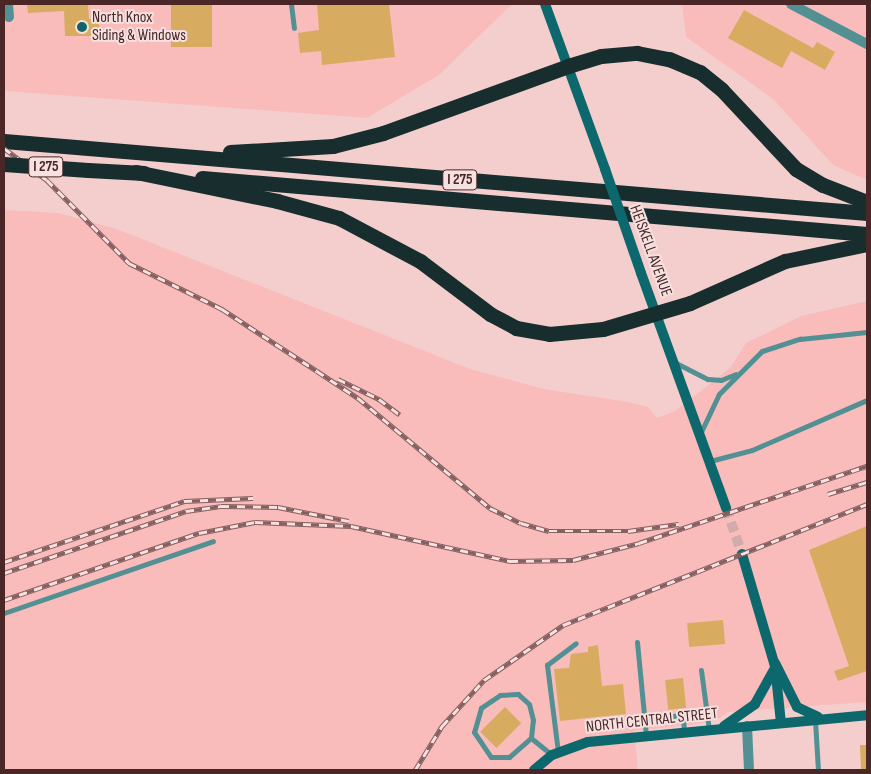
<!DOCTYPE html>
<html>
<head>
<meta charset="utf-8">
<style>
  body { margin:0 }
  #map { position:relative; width:871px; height:774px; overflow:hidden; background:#f4cecd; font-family:"Sofia Sans Condensed",sans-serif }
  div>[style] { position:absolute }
  .built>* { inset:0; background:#f9bcbb }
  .building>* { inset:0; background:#d7ac60; transform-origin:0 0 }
  .secondary-tunnel>* { height:10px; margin-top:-5px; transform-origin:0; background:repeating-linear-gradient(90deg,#d2acac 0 10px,transparent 0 15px) }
  .lane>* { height:5px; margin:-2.5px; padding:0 2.5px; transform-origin:2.5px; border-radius:2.5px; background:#529093 }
  .street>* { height:10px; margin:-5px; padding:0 5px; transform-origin:5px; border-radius:5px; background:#529093 }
  .secondary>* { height:10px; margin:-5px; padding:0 5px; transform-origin:5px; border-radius:5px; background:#0d686d }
  .highway>* { height:15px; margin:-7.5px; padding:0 7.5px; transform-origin:7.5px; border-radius:7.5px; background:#172d2e }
  .rail>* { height:4.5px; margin-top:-2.25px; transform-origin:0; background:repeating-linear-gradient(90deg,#f4e1e0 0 8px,#856060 0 16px); box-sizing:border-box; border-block:1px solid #856060 }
  .secondary-bridge>* { height:10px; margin:-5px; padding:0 5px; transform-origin:5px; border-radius:5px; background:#0d686d }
  .highway-bridge>* { height:15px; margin:-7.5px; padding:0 7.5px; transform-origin:7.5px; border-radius:7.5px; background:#172d2e }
  .dots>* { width:14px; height:14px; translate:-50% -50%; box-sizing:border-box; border:2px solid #f4e1e0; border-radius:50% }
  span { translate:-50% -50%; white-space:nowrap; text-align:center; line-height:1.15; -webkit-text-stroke:4px #f4e1e0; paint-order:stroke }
  .shield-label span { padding:1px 4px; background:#f4e1e0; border:1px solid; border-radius:4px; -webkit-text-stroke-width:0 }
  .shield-label { font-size:15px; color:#4a2626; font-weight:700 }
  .poi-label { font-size:16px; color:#4a2626 }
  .left { translate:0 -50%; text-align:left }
  .street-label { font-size:16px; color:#4a2626 }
  .frame { position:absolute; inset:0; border:5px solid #4a2626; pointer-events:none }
</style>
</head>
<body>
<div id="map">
  <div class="built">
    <i style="clip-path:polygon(4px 4px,512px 4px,439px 75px,367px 118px,4px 91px)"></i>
    <i style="clip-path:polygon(682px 4px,867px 4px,867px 180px,833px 165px,773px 99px,686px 37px)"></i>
    <i style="clip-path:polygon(4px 210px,58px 213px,117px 229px,470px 369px,544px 389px,628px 402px,648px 407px,657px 418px,675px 411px,730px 368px,746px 343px,801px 316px,867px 301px,867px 702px,727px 712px,720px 718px,699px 724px,634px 731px,638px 770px,4px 770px)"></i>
  </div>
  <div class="building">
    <i style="clip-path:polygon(27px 4px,88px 4px,89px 19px,99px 19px,99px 36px,65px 36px,64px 11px,28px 13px)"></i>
    <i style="left:171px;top:4px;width:41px;height:43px"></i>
    <i style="clip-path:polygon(317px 4px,389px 4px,395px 57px,322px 65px,321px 51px,300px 53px,298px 33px,319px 30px)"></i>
    <i style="clip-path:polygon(744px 10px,813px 48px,817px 42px,835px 52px,825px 70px,791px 51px,782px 68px,728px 38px)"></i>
    <i style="clip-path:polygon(867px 526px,867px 671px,838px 681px,834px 671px,849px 666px,809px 550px)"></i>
    <i style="left:723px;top:620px;width:24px;height:36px;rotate:85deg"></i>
    <i style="clip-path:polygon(598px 645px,602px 686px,623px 684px,626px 714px,560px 721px,554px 669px,569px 668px,571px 654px,588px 652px,588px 647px)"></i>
    <i style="left:683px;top:678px;width:30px;height:18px;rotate:84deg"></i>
    <i style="left:505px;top:707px;width:23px;height:35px;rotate:45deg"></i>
    <i style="clip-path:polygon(860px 745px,867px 745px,867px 770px,861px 770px)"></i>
  </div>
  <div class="secondary-tunnel">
    <i style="left:726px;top:508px;width:49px;rotate:70.8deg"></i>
  </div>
  <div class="lane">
    <i style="left:291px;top:4px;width:24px;rotate:83deg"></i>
    <i style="left:674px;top:362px;width:38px;rotate:27deg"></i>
    <i style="left:708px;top:379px;width:13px;rotate:4deg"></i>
    <i style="left:721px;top:380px;width:16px;rotate:-22deg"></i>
    <i style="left:700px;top:434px;width:44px;rotate:-64.6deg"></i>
    <i style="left:719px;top:394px;width:61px;rotate:-45deg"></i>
    <i style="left:762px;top:351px;width:40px;rotate:-18deg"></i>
    <i style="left:800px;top:339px;width:67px;rotate:-6deg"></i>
    <i style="left:710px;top:461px;width:43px;rotate:-14.7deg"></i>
    <i style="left:752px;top:450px;width:125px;rotate:-23.5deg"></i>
    <i style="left:4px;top:613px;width:221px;rotate:-19deg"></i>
    <i style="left:637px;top:642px;width:94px;rotate:84.5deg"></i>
    <i style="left:701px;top:670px;width:61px;rotate:82.4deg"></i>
    <i style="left:644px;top:719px;width:39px;rotate:-6deg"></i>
    <i style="left:683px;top:715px;width:17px;rotate:87deg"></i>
    <i style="left:815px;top:720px;width:50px;rotate:86.6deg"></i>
    <i style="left:531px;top:738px;width:18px;rotate:-84deg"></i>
    <i style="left:533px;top:720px;width:16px;rotate:-104deg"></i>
    <i style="left:529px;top:704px;width:15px;rotate:-138deg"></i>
    <i style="left:518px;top:694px;width:18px;rotate:177deg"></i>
    <i style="left:500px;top:695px;width:23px;rotate:146deg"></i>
    <i style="left:481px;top:708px;width:25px;rotate:106deg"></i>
    <i style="left:474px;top:732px;width:30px;rotate:56deg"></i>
    <i style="left:491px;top:757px;width:18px"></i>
    <i style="left:509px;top:757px;width:29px;rotate:-41deg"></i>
    <i style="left:531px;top:738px;width:27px;rotate:39deg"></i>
    <i style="left:558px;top:752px;width:88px;rotate:-97.2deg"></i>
    <i style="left:547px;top:665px;width:36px;rotate:-37deg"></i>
  </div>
  <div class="street">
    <i style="left:8px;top:4px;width:13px;rotate:86deg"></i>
    <i style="left:791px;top:4px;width:86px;rotate:27.8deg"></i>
    <i style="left:747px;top:726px;width:44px;rotate:87.4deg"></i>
  </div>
  <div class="secondary">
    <i style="left:545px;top:4px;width:176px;rotate:70deg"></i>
    <i style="left:641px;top:273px;width:250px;rotate:70.1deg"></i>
    <i style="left:742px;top:554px;width:117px;rotate:73.6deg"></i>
    <i style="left:775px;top:666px;width:57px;rotate:84deg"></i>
    <i style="left:775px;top:663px;width:49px;rotate:63.4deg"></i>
    <i style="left:797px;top:707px;width:23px;rotate:25deg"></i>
    <i style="left:724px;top:726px;width:38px;rotate:-35deg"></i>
    <i style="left:755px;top:704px;width:39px;rotate:-61deg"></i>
    <i style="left:534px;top:770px;width:23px;rotate:-40deg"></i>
    <i style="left:552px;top:755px;width:38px;rotate:-20deg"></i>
    <i style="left:588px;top:742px;width:280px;rotate:-5.5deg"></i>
  </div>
  <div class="highway">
    <i style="left:4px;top:141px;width:866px;rotate:4.77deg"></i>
    <i style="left:230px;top:152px;width:103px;rotate:-3.3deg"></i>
    <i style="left:333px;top:146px;width:52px;rotate:-14.6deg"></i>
    <i style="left:383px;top:133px;width:197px;rotate:-19.9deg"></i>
    <i style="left:568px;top:66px;width:34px;rotate:-17deg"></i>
    <i style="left:601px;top:56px;width:36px;rotate:-5deg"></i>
    <i style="left:637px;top:53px;width:33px;rotate:11deg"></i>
    <i style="left:669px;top:59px;width:34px;rotate:23deg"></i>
    <i style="left:700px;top:72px;width:28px;rotate:39deg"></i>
    <i style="left:722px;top:90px;width:108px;rotate:46.9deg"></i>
    <i style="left:796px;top:169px;width:31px;rotate:31deg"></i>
    <i style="left:823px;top:185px;width:47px;rotate:21.1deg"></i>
    <i style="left:88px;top:170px;width:56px;rotate:3.1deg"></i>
    <i style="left:136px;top:172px;width:144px;rotate:11.6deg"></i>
    <i style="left:277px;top:201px;width:64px;rotate:15.3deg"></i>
    <i style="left:339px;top:218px;width:92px;rotate:28deg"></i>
    <i style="left:420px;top:261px;width:88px;rotate:37.1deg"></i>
    <i style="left:490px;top:314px;width:30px;rotate:28deg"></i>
    <i style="left:516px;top:328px;width:34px;rotate:10deg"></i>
    <i style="left:549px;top:334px;width:54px;rotate:-5.3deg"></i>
    <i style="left:603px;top:329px;width:91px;rotate:-16.6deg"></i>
    <i style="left:690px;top:303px;width:104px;rotate:-23.9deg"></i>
    <i style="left:785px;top:261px;width:84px;rotate:-11.7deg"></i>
    <i style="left:202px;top:178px;width:667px;rotate:4.81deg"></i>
  </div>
  <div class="rail">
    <i style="left:4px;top:148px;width:54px;rotate:36.7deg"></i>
    <i style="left:47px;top:180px;width:117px;rotate:45.3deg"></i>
    <i style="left:129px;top:263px;width:104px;rotate:26.3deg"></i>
    <i style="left:222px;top:309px;width:113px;rotate:33.1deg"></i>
    <i style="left:317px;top:371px;width:49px;rotate:33.4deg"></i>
    <i style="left:358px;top:398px;width:172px;rotate:39.8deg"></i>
    <i style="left:490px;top:508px;width:34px;rotate:26deg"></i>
    <i style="left:521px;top:523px;width:29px;rotate:16deg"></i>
    <i style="left:549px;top:531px;width:79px"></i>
    <i style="left:628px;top:531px;width:51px;rotate:-7.8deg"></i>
    <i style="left:338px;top:379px;width:46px;rotate:26deg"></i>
    <i style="left:379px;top:399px;width:26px;rotate:37deg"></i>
    <i style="left:828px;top:494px;width:41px;rotate:-17.1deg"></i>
    <i style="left:4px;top:562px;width:190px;rotate:-18.7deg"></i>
    <i style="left:184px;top:501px;width:69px;rotate:-2.5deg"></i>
    <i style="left:4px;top:573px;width:192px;rotate:-18.8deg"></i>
    <i style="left:186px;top:511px;width:35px;rotate:-8deg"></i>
    <i style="left:221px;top:506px;width:57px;rotate:1deg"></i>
    <i style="left:278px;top:507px;width:72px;rotate:11.2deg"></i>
    <i style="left:4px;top:600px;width:206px;rotate:-19deg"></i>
    <i style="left:199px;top:533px;width:57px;rotate:-11.1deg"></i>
    <i style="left:255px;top:522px;width:96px;rotate:2.4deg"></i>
    <i style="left:351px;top:526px;width:163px;rotate:12.4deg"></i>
    <i style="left:510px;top:561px;width:63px;rotate:-0.9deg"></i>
    <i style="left:573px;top:560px;width:68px;rotate:-14.4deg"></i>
    <i style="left:639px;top:543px;width:241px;rotate:-18.7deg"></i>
    <i style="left:415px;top:770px;width:52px;rotate:-58.5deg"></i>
    <i style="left:442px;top:726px;width:62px;rotate:-47.6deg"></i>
    <i style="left:484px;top:680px;width:96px;rotate:-34.8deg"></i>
    <i style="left:563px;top:625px;width:327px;rotate:-21.7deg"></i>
  </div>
  <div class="secondary-bridge">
    <i style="left:605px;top:169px;width:110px;rotate:70.9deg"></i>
  </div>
  <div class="highway-bridge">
    <i style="left:4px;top:164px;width:84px;rotate:4.1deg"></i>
  </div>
  <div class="dots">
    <i style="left:82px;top:27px;background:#136367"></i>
  </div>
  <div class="shield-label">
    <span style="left:46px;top:167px">I 275</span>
    <span style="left:460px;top:180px">I 275</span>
  </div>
  <div class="poi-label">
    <span class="left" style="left:92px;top:27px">North Knox<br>Siding &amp; Windows</span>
  </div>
  <div class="street-label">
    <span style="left:650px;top:251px;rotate:70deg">HEISKELL AVENUE</span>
    <span style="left:652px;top:721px;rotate:-6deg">NORTH CENTRAL STREET</span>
  </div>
  <div class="frame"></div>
</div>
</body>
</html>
